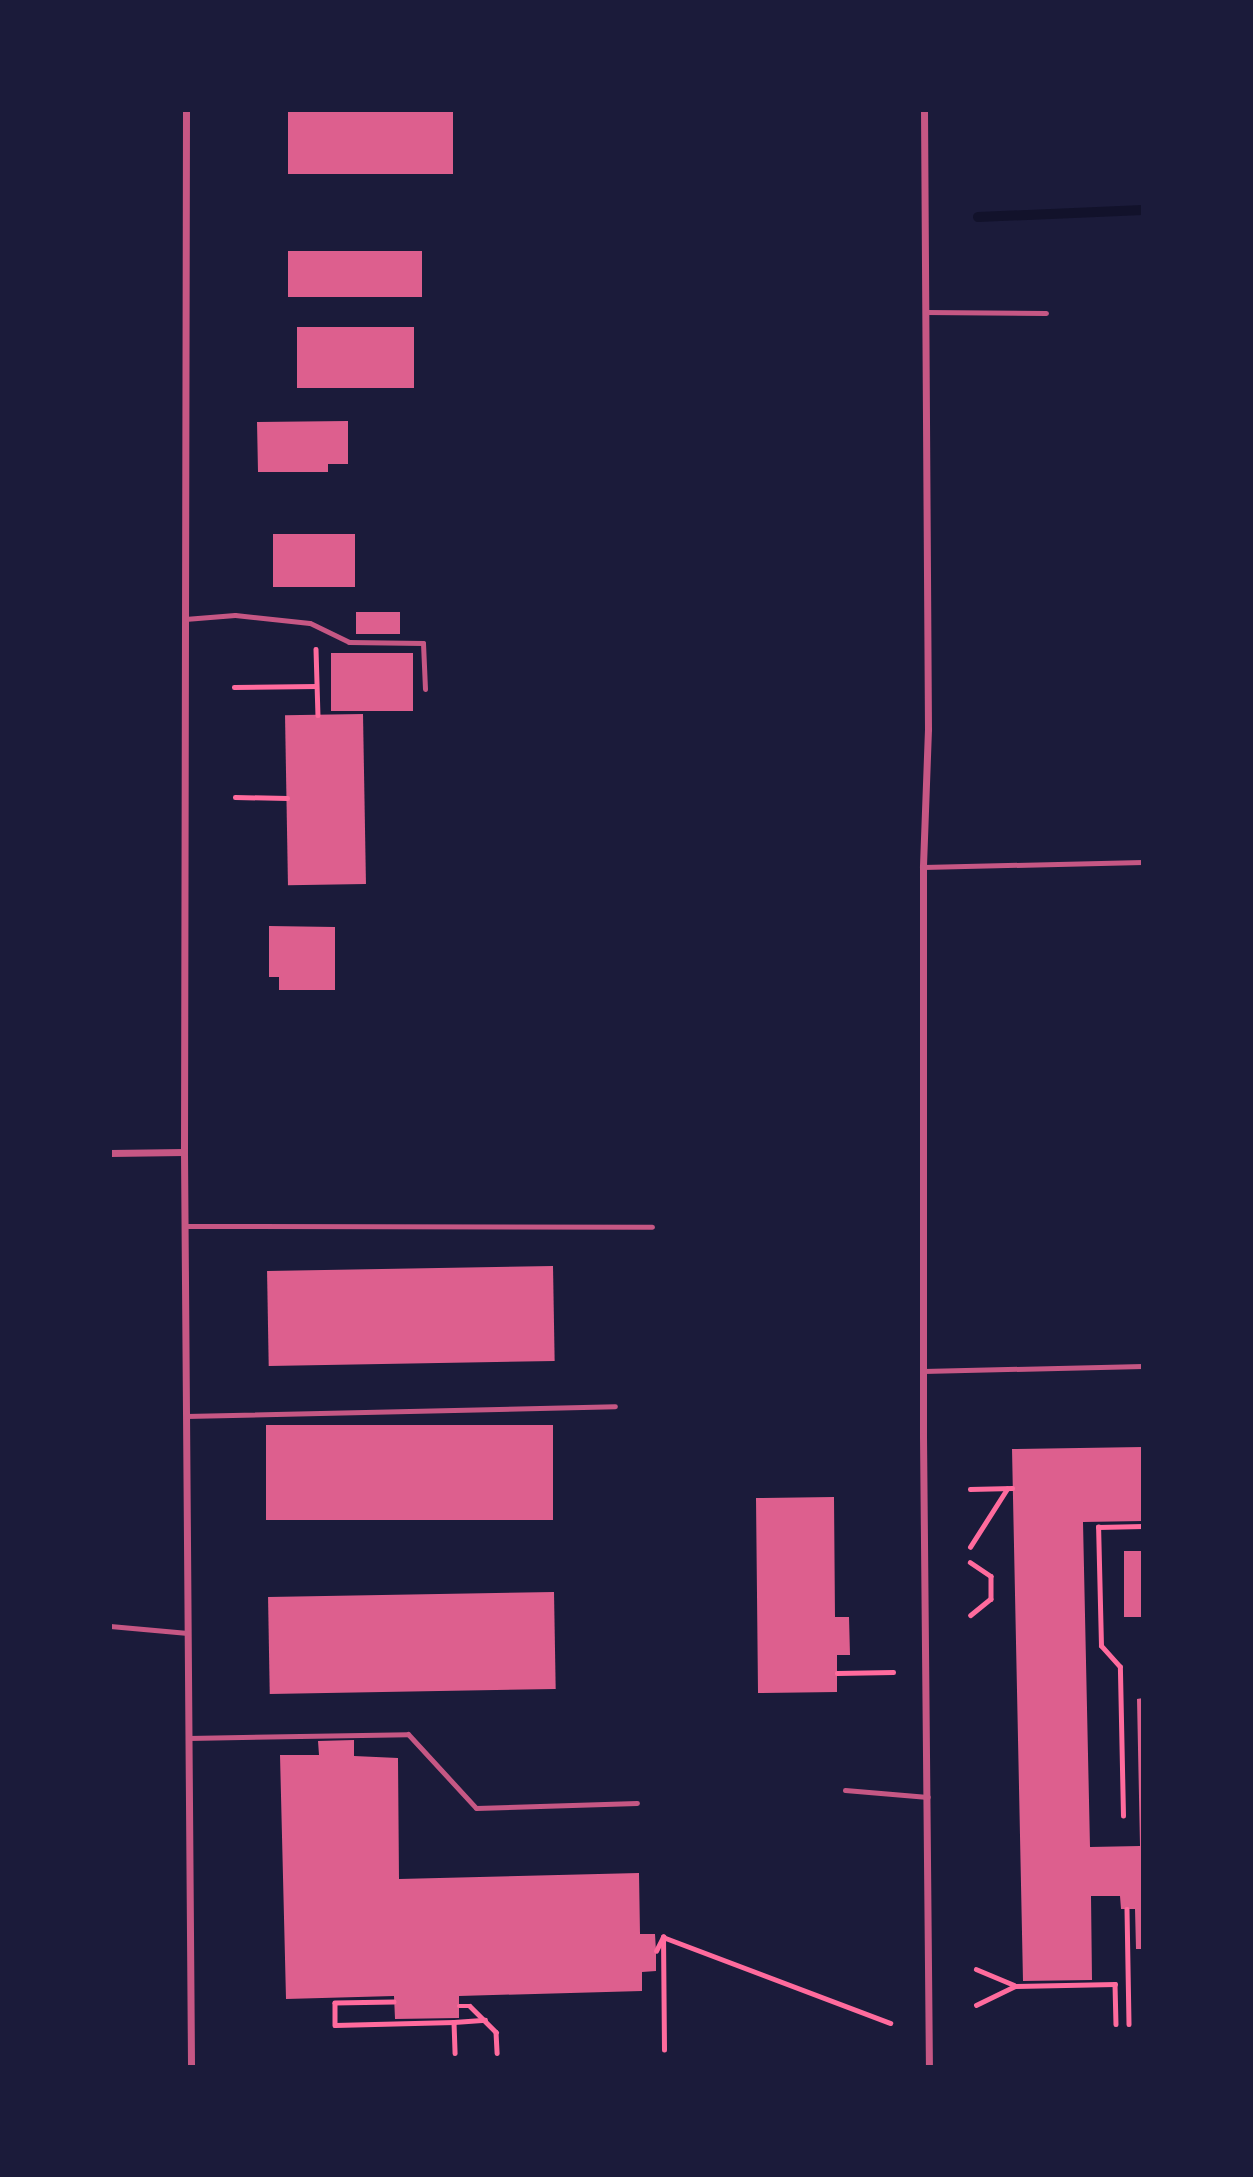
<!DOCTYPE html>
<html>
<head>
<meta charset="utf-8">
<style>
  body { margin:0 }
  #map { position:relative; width:1253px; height:2177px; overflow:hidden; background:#1b1b3a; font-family:"Space Grotesk",sans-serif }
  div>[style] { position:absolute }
  .stream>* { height:10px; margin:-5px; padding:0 5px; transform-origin:5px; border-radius:5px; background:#12122b }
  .building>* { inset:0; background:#dd5f8e; transform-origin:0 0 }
  .path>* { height:4.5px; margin:-2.25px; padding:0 2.25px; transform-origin:2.25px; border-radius:2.25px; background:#ff6b9d }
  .service>* { height:5px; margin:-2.5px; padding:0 2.5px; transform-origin:2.5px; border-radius:2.5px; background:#c65784 }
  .minor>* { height:7px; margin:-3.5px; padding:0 3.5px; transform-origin:3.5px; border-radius:3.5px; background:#c65784 }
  span { translate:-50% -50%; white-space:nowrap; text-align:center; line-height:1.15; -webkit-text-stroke:6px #1b1b3a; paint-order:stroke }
  .frame { position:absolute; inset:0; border:112px solid #1b1b3a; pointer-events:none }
</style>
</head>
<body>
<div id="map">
  <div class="stream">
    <i style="left:978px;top:217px;width:165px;rotate:-2.4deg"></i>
  </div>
  <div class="building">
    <i style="left:453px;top:112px;width:62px;height:165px;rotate:90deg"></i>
    <i style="left:288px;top:251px;width:134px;height:46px"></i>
    <i style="left:297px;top:327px;width:117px;height:61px"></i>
    <i style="clip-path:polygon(348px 421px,348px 464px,328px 464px,328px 472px,258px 472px,257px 422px)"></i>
    <i style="left:355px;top:534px;width:53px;height:82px;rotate:90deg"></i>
    <i style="left:400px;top:612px;width:22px;height:44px;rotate:90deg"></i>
    <i style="left:331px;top:653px;width:82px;height:58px"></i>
    <i style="left:363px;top:714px;width:170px;height:78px;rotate:89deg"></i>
    <i style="clip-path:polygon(269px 926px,335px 927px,335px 990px,279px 990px,279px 977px,269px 977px)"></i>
    <i style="left:553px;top:1266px;width:95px;height:286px;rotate:89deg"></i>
    <i style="left:553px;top:1425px;width:95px;height:287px;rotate:90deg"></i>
    <i style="clip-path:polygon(1143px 1447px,1143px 1521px,1083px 1522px,1090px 1847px,1140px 1846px,1137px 1699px,1143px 1698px,1143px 1949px,1136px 1949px,1135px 1909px,1121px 1909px,1120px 1896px,1091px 1896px,1092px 1980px,1023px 1981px,1012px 1449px)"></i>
    <i style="clip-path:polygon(834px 1497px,835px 1617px,849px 1617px,850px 1655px,837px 1655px,837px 1692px,758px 1693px,756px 1498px)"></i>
    <i style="left:1124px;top:1551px;width:19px;height:66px"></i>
    <i style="left:554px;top:1592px;width:97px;height:286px;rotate:89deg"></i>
    <i style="clip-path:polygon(354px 1740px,354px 1756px,398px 1758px,399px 1879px,639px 1873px,640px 1934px,655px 1934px,656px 1951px,656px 1971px,642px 1972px,642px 1991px,459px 1996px,459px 2018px,395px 2019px,394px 1996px,286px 1999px,280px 1755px,319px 1755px,318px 1741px)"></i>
  </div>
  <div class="path">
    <i style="left:316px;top:649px;width:66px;rotate:88.3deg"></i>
    <i style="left:234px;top:687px;width:82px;rotate:-0.7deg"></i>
    <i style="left:235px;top:797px;width:52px;rotate:1.1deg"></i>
    <i style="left:970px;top:1489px;width:42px;rotate:-1.4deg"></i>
    <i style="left:970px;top:1547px;width:69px;rotate:-57.5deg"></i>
    <i style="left:970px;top:1562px;width:25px;rotate:34deg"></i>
    <i style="left:991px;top:1576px;width:23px;rotate:90deg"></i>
    <i style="left:991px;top:1599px;width:26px;rotate:141deg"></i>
    <i style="left:837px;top:1673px;width:56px;rotate:-1deg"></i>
    <i style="left:1123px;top:1816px;width:149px;rotate:-91.2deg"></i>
    <i style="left:1120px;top:1667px;width:28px;rotate:-132deg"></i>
    <i style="left:1101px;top:1646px;width:119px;rotate:-91.4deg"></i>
    <i style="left:1098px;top:1527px;width:45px;rotate:-1.3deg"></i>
    <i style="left:1127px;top:1909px;width:115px;rotate:89deg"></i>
    <i style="left:656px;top:1951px;width:16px;rotate:-63deg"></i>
    <i style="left:976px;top:1969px;width:41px;rotate:22.8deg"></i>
    <i style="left:394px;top:2002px;width:59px;rotate:179deg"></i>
    <i style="left:335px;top:2003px;width:22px;rotate:90deg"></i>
    <i style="left:335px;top:2025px;width:119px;rotate:-1.4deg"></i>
    <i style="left:454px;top:2022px;width:31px;rotate:88deg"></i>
    <i style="left:976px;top:2005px;width:43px;rotate:-26deg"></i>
    <i style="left:1015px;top:1986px;width:100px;rotate:-1.1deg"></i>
    <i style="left:1115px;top:1984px;width:40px;rotate:88.6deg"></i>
    <i style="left:459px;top:2006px;width:11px"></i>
    <i style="left:470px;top:2006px;width:37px;rotate:45deg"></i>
    <i style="left:496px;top:2032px;width:21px;rotate:87deg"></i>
    <i style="left:454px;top:2022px;width:31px;rotate:-4deg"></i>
    <i style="left:664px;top:2050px;width:113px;rotate:-90.5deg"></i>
    <i style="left:663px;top:1937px;width:243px;rotate:20.7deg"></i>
  </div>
  <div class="service">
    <i style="left:925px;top:312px;width:121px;rotate:0.5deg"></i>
    <i style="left:185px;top:619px;width:50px;rotate:-4.6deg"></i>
    <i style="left:235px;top:615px;width:75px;rotate:6.1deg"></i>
    <i style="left:310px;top:623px;width:43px;rotate:26deg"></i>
    <i style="left:349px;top:642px;width:74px;rotate:0.8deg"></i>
    <i style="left:423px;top:643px;width:46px;rotate:87.5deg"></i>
    <i style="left:923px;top:867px;width:220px;rotate:-1.3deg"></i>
    <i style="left:185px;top:1226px;width:467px;rotate:0.1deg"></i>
    <i style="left:923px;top:1371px;width:220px;rotate:-1.3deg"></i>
    <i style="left:186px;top:1416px;width:429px;rotate:-1.3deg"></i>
    <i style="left:110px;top:1626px;width:78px;rotate:5.1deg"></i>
    <i style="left:188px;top:1738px;width:220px;rotate:-1deg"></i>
    <i style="left:408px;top:1734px;width:100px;rotate:47.4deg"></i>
    <i style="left:476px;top:1808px;width:161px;rotate:-1.8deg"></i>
    <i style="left:845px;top:1790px;width:83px;rotate:4.8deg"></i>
  </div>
  <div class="minor">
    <i style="left:186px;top:110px;width:1042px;rotate:90.11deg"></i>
    <i style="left:184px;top:1152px;width:915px;rotate:89.56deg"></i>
    <i style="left:924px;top:110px;width:619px;rotate:89.63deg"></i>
    <i style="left:928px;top:729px;width:138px;rotate:92.1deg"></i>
    <i style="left:923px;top:867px;width:569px;rotate:90deg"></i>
    <i style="left:923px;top:1436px;width:631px;rotate:89.46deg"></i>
    <i style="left:110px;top:1153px;width:74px;rotate:-0.8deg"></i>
  </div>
  <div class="frame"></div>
</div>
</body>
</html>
